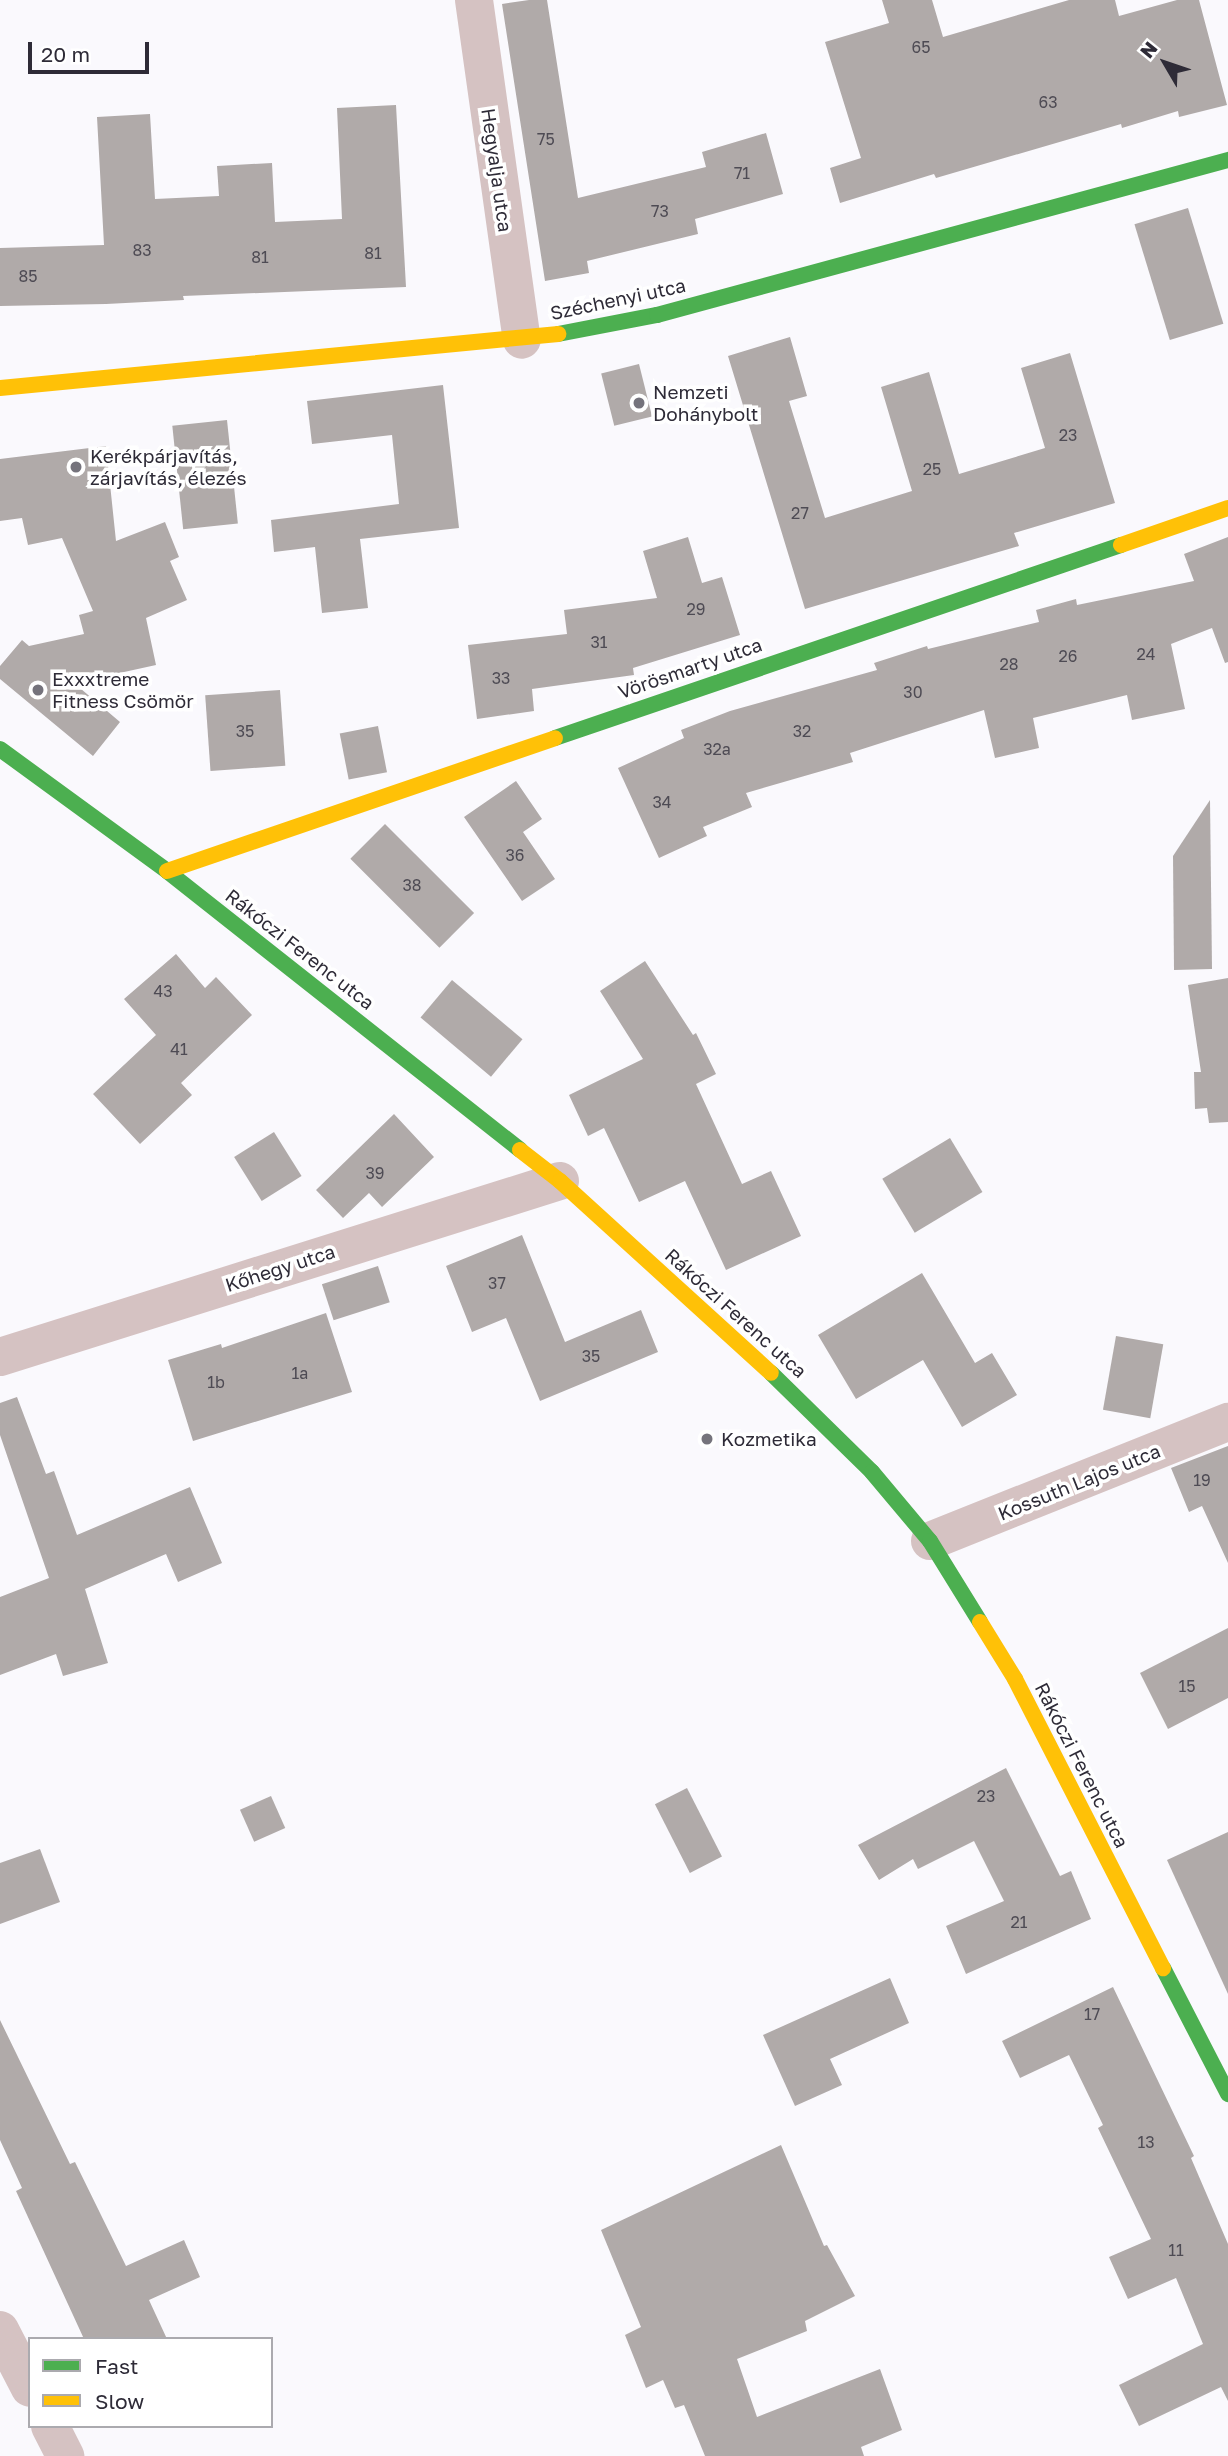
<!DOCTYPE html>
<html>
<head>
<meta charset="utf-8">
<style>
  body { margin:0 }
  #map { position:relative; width:1228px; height:2456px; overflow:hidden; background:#faf9fd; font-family:"Golos Text",sans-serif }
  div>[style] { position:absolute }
  .building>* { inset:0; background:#b0aaa9; transform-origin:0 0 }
  .street>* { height:38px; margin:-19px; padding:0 19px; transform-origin:19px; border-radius:19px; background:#d5c2c2 }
  .fast>* { height:16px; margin:-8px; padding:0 8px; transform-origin:8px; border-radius:8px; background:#4caf50 }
  .slow>* { height:16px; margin:-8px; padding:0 8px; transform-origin:8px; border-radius:8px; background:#ffc107 }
  .dots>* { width:19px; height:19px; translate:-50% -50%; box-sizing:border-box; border:4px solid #fff; border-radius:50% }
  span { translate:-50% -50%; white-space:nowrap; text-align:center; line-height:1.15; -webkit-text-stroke:7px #fff; paint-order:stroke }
  .number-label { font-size:16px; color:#4e4b54 }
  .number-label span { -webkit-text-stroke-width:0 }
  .street-label { font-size:19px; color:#2e2b37 }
  .poi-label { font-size:19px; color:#2e2b37 }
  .left { translate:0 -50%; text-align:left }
  .legend { position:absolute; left:28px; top:2337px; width:245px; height:91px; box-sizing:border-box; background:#fff; border:2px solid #abaaaf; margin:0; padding:9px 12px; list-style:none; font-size:21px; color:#2e2b37 }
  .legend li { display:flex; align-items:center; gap:14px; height:35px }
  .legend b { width:35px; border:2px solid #abaaaf }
  .north { position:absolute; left:1130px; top:28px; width:70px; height:70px; -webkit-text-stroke:5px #fff; paint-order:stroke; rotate:309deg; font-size:19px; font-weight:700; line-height:28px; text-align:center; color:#2e2b37 }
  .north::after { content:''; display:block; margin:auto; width:24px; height:32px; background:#2e2b37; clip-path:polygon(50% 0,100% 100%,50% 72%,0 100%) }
  .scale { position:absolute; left:28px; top:42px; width:121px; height:32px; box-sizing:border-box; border:4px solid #2e2b37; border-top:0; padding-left:9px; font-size:21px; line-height:24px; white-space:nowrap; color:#2e2b37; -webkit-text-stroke:5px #fff; paint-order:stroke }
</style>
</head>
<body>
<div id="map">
  <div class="building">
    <i style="clip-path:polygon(529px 0,547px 0,578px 198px,706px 167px,702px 152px,766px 133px,783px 194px,695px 219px,698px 234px,587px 261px,589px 273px,545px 281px,502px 4px)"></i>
    <i style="clip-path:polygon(882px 0,932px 0,943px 37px,1069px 0,1115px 0,1119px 16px,1177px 0,1199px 0,1227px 105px,1179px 117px,1178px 111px,1122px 128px,1121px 124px,936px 178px,934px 174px,840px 203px,830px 168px,861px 158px,825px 42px,889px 23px)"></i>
    <i style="clip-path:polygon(396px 105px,406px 287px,183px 296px,184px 300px,106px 304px,0 306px,0 248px,104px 245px,97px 117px,150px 114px,155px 199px,219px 196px,217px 166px,272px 163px,275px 222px,342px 219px,337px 108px)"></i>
    <i style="left:1188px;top:208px;width:121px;height:56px;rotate:73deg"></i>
    <i style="clip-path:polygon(790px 337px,807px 396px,789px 401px,825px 518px,912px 491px,881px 387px,929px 372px,959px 474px,1045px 448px,1021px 368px,1070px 353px,1115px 503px,1014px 533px,1019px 546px,805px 609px,728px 356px)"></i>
    <i style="left:639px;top:364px;width:54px;height:39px;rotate:76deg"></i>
    <i style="clip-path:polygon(443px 385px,459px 528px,360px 539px,368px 608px,322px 613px,315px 547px,274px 552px,271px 520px,399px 504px,392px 435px,312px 444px,307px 401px)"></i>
    <i style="left:227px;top:420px;width:104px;height:55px;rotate:84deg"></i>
    <i style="clip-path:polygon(106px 446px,116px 541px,165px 522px,179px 557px,170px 561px,187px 600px,146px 618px,156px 665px,74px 683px,120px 722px,93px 756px,0 679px,0 666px,22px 640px,29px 646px,84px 634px,79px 615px,93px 611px,62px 538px,28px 545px,22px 518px,0 521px,0 459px)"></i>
    <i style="clip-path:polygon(688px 537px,702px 583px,722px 577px,740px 635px,633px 668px,634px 675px,532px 689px,534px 711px,477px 719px,468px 645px,567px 634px,564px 610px,657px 598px,643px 551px)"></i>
    <i style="clip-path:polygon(1228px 537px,1228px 662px,1225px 663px,1212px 628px,1171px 644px,1185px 709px,1132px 720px,1127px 695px,1033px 718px,1039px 748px,995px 758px,984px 710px,850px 753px,853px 762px,746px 793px,752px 807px,703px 827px,707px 836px,659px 858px,618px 768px,684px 738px,681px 730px,730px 711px,877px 670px,874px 663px,927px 646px,928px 649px,1039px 622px,1036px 610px,1076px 599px,1077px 605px,1194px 581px,1184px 554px)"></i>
    <i style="left:280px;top:690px;width:76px;height:75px;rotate:86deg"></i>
    <i style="left:378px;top:726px;width:47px;height:39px;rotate:79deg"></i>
    <i style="clip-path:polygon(516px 781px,542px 819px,523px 832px,555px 879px,522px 901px,464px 817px)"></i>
    <i style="clip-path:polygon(1210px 800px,1212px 969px,1174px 970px,1173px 856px)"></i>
    <i style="left:385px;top:824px;width:126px;height:49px;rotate:45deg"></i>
    <i style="clip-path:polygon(176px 954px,205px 988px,216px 977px,252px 1015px,181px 1083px,192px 1095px,140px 1144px,93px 1094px,156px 1035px,124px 999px)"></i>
    <i style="clip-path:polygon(645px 961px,693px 1035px,696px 1033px,716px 1074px,696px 1084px,742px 1184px,771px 1171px,801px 1236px,726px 1270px,685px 1181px,639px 1202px,604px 1128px,588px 1136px,569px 1095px,643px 1059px,600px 991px)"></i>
    <i style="clip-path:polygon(1228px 978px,1228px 1122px,1209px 1123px,1207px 1108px,1195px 1109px,1194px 1072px,1201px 1072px,1188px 985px)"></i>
    <i style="left:452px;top:980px;width:92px;height:49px;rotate:40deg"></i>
    <i style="clip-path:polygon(394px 1114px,434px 1157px,382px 1207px,369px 1193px,343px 1218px,316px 1190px)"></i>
    <i style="left:274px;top:1132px;width:52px;height:47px;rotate:58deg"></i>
    <i style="left:950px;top:1138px;width:63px;height:79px;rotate:59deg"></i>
    <i style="clip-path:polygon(522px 1235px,565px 1342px,641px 1310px,658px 1352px,540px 1401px,506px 1318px,472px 1332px,446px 1266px)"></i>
    <i style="left:378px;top:1266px;width:38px;height:59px;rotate:72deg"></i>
    <i style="clip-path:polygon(922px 1273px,975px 1363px,992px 1353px,1017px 1395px,962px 1427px,923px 1360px,856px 1399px,818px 1335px)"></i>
    <i style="clip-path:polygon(326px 1313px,352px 1392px,193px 1441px,168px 1360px,221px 1344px,222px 1348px)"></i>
    <i style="left:1116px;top:1336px;width:48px;height:75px;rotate:10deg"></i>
    <i style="clip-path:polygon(17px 1397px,46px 1474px,54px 1471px,77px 1535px,190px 1487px,222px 1563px,178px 1582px,166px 1554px,85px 1589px,108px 1663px,63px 1676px,56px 1654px,0 1675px,0 1597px,49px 1578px,0 1435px,0 1403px)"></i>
    <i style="clip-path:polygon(1228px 1446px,1228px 1563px,1202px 1506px,1189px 1512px,1171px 1468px)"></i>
    <i style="clip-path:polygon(1228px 1628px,1228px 1698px,1168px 1729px,1140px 1673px)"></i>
    <i style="clip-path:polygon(1006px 1768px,1060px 1876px,1071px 1871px,1091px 1919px,966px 1974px,946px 1926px,1004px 1901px,974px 1841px,918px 1869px,913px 1859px,879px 1880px,858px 1845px)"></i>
    <i style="left:687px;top:1788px;width:77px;height:36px;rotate:63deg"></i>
    <i style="left:271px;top:1796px;width:35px;height:34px;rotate:66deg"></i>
    <i style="clip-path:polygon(1228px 1832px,1228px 1994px,1167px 1860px)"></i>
    <i style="clip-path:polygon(40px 1849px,60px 1902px,0 1924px,0 1863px)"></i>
    <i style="clip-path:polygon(890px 1978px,909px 2023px,830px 2059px,842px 2085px,795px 2106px,763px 2035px)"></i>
    <i style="clip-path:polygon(1113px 1987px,1194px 2156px,1191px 2158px,1228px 2244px,1228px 2401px,1221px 2387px,1139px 2426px,1119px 2385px,1203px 2344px,1176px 2278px,1128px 2299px,1109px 2257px,1151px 2239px,1098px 2128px,1103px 2125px,1069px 2055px,1020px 2078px,1002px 2041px)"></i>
    <i style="clip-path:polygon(0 2020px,70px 2164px,75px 2162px,126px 2266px,184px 2240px,200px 2277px,149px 2300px,167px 2339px,84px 2339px,16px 2191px,22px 2188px,0 2140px)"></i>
    <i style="clip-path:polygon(781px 2145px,824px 2246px,827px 2245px,855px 2296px,805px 2321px,807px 2331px,737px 2359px,757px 2417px,880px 2369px,902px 2430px,861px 2447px,864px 2456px,705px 2456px,684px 2405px,675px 2408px,663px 2380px,646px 2388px,625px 2335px,641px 2327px,601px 2230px)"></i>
  </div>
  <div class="street">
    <i style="left:474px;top:0;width:343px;rotate:82deg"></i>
    <i style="left:0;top:1357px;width:587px;rotate:-17.45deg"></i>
    <i style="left:930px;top:1541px;width:321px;rotate:-21.8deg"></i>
    <i style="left:0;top:2330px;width:65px;rotate:62.7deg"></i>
    <i style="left:50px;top:2426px;width:34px;rotate:63deg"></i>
  </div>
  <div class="fast">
    <i style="left:558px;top:334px;width:101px;rotate:-10.9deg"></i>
    <i style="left:657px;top:315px;width:592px;rotate:-15.19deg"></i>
    <i style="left:555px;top:738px;width:598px;rotate:-18.83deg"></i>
    <i style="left:0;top:749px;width:207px;rotate:36.1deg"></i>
    <i style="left:167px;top:871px;width:450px;rotate:38.3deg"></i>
    <i style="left:771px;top:1373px;width:141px;rotate:44.4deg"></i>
    <i style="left:872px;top:1472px;width:90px;rotate:50deg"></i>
    <i style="left:930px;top:1541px;width:95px;rotate:58.3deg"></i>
    <i style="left:1163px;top:1968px;width:142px;rotate:62.7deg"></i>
  </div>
  <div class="slow">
    <i style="left:0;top:388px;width:561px;rotate:-5.53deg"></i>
    <i style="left:1121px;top:545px;width:113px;rotate:-19.1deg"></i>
    <i style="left:167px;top:871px;width:410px;rotate:-18.9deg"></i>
    <i style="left:520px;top:1150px;width:51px;rotate:37.8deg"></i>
    <i style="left:560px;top:1181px;width:285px;rotate:42.3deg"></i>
    <i style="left:980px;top:1622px;width:67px;rotate:58.4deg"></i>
    <i style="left:1015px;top:1679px;width:325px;rotate:62.9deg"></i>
  </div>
  <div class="dots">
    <i style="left:639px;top:403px;background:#75737c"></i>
    <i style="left:76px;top:467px;background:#75737c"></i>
    <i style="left:38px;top:690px;background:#75737c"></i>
    <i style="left:707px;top:1439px;background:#75737c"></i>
  </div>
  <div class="number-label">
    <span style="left:921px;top:47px">65</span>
    <span style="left:1048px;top:102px">63</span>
    <span style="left:546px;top:139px">75</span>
    <span style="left:742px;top:173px">71</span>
    <span style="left:660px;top:211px">73</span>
    <span style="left:142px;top:250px">83</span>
    <span style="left:373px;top:253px">81</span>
    <span style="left:260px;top:257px">81</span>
    <span style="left:28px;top:276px">85</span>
    <span style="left:1068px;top:435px">23</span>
    <span style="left:932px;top:469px">25</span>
    <span style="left:800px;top:513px">27</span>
    <span style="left:696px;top:609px">29</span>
    <span style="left:599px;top:642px">31</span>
    <span style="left:1146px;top:654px">24</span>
    <span style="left:1068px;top:656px">26</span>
    <span style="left:1009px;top:664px">28</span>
    <span style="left:501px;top:678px">33</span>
    <span style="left:913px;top:692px">30</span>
    <span style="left:245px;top:731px">35</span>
    <span style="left:802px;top:731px">32</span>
    <span style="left:717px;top:749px">32a</span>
    <span style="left:662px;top:802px">34</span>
    <span style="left:515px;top:855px">36</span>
    <span style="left:412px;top:885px">38</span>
    <span style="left:163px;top:991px">43</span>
    <span style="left:179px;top:1049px">41</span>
    <span style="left:375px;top:1173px">39</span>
    <span style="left:497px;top:1283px">37</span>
    <span style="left:591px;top:1356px">35</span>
    <span style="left:300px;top:1373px">1a</span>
    <span style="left:216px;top:1382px">1b</span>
    <span style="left:1202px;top:1480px">19</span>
    <span style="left:1187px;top:1686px">15</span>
    <span style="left:986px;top:1796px">23</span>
    <span style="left:1019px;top:1922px">21</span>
    <span style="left:1092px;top:2014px">17</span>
    <span style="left:1146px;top:2142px">13</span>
    <span style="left:1176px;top:2250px">11</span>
  </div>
  <div class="street-label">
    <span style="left:497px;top:170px;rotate:82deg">Hegyalja utca</span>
    <span style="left:618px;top:299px;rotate:-12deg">Széchenyi utca</span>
    <span style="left:690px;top:668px;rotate:-19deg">Vörösmarty utca</span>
    <span style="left:300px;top:949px;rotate:38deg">Rákóczi Ferenc utca</span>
    <span style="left:280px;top:1268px;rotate:-18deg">Kőhegy utca</span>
    <span style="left:736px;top:1313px;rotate:42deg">Rákóczi Ferenc utca</span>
    <span style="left:1079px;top:1482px;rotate:-22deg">Kossuth Lajos utca</span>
    <span style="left:1082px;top:1765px;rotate:63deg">Rákóczi Ferenc utca</span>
  </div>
  <div class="poi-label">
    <span class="left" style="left:653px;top:403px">Nemzeti<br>Dohánybolt</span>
    <span class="left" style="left:90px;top:467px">Kerékpárjavítás,<br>zárjavítás, élezés</span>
    <span class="left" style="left:52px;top:690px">Exxxtreme<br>Fitness Csömör</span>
    <span class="left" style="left:721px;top:1439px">Kozmetika</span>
  </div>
  <ul class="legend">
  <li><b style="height:9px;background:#4caf50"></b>Fast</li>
  <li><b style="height:9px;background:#ffc107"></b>Slow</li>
  </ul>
  <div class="north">N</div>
  <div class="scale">20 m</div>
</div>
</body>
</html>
